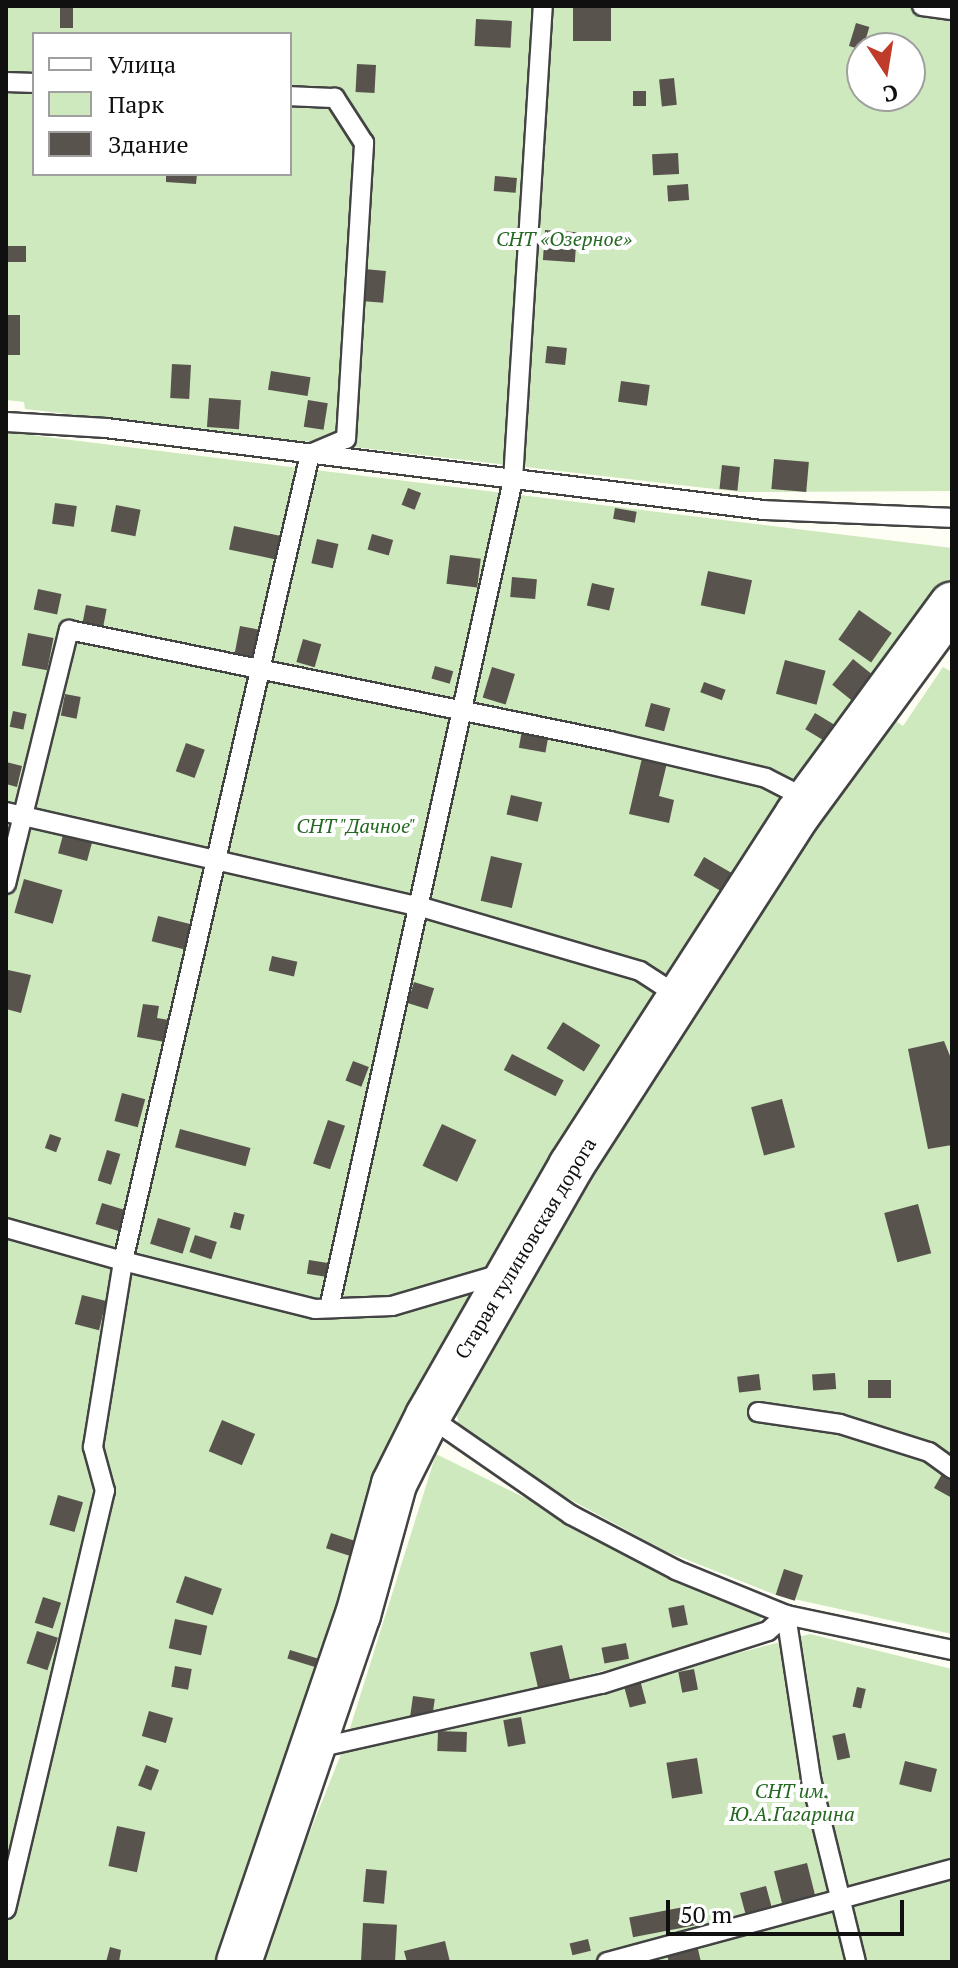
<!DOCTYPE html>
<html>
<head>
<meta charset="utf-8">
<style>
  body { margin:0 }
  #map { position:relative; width:958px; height:1968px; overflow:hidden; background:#fffef4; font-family:"PT Serif",serif }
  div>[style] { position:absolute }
  .green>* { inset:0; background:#cde9bd }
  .building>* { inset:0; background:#59534d; transform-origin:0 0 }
  .roads { filter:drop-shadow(2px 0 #434343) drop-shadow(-2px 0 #434343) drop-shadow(0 2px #434343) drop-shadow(0 -2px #434343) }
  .service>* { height:18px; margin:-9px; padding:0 9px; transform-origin:9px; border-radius:9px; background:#fff }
  .tertiary>* { height:44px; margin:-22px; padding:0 22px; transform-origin:22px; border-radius:22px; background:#fff }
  span { translate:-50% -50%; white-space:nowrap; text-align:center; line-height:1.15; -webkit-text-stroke:8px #fff; paint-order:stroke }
  .park-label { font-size:20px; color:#246821; font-style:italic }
  .street-label { font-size:20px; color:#101010 }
  .frame { position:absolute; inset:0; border:8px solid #101010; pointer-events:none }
  .legend { position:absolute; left:32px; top:32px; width:260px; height:144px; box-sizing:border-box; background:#fff; border:2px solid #9f9f9f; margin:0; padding:10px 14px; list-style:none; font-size:24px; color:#101010 }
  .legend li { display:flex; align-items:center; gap:16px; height:40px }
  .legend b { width:40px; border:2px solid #9f9f9f }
  .north { position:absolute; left:846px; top:32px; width:80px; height:80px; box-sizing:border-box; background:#fff; border:2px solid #9f9f9f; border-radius:50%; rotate:168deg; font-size:22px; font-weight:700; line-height:32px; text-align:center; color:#101010 }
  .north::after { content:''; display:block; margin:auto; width:28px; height:36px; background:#bf3b2a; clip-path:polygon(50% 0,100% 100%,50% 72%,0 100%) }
  .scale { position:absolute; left:666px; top:1900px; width:238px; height:36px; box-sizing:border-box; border:4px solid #101010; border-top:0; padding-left:10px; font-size:24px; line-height:28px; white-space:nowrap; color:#101010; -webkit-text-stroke:6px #fff; paint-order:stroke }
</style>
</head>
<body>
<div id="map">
  <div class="green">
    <i style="clip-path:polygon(evenodd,6px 6px,952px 6px,952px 491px,740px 492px,25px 409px,24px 402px,6px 400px,6px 6px,34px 34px,290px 34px,290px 174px,34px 174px,34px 34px,6px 6px,862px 48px,910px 48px,910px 96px,862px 96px,862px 48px)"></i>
    <i style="clip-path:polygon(6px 432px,952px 548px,952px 578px,799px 779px,507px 1229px,382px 1461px,339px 1628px,229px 1962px,6px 1962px)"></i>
    <i style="clip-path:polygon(943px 667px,952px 672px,952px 1634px,776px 1595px,665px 1551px,549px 1488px,459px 1426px,455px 1406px,559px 1219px,890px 717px,903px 726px)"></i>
    <i style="clip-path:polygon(436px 1454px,762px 1615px,756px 1631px,580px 1677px,585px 1694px,810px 1634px,952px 1669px,952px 1962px,258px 1962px,345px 1744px)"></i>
  </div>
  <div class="building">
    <i style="left:60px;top:6px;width:13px;height:22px"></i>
    <i style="left:573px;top:6px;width:38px;height:35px"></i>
    <i style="left:476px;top:19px;width:36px;height:27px;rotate:3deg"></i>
    <i style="left:856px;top:23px;width:14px;height:24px;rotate:17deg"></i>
    <i style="left:357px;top:64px;width:19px;height:28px;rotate:3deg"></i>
    <i style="left:674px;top:78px;width:27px;height:15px;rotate:84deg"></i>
    <i style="left:633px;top:91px;width:13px;height:15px"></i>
    <i style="left:678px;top:153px;width:21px;height:26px;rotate:87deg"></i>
    <i style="clip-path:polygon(166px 174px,197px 174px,196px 184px,166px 182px)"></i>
    <i style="left:495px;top:176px;width:22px;height:15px;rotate:5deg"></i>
    <i style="left:688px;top:184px;width:16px;height:21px;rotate:86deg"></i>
    <i style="left:545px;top:230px;width:32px;height:30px;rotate:4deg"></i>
    <i style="left:6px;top:246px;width:20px;height:16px"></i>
    <i style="left:364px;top:269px;width:22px;height:32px;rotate:5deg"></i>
    <i style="left:6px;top:315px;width:14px;height:40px"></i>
    <i style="left:547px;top:346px;width:20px;height:17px;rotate:6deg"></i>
    <i style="left:172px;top:364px;width:19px;height:34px;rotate:3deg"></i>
    <i style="left:271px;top:371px;width:40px;height:19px;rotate:9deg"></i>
    <i style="left:621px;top:381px;width:29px;height:21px;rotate:8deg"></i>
    <i style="left:209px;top:398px;width:32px;height:29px;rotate:4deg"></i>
    <i style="left:308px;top:400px;width:20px;height:27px;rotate:9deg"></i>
    <i style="left:774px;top:459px;width:35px;height:30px;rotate:5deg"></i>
    <i style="left:722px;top:465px;width:18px;height:24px;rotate:6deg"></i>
    <i style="left:408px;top:488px;width:14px;height:18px;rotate:21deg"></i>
    <i style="left:55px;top:503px;width:22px;height:21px;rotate:8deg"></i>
    <i style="left:116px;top:505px;width:25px;height:27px;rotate:11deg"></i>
    <i style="left:615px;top:508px;width:22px;height:11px;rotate:10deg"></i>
    <i style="left:234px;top:526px;width:49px;height:24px;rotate:12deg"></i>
    <i style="left:372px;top:534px;width:22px;height:16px;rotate:16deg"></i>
    <i style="left:317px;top:539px;width:22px;height:25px;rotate:13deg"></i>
    <i style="left:450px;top:555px;width:31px;height:29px;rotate:7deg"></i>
    <i style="left:708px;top:571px;width:45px;height:35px;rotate:12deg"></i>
    <i style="left:512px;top:577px;width:25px;height:20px;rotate:5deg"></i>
    <i style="left:592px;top:583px;width:23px;height:23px;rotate:13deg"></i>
    <i style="left:38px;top:589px;width:24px;height:21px;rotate:12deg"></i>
    <i style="left:86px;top:605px;width:21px;height:17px;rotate:11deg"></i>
    <i style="left:859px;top:610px;width:40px;height:36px;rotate:35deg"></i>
    <i style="left:240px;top:626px;width:20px;height:28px;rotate:11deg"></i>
    <i style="left:28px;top:633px;width:26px;height:33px;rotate:11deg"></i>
    <i style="left:303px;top:639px;width:19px;height:24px;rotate:16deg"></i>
    <i style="left:853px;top:659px;width:26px;height:33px;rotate:39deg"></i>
    <i style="left:785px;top:660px;width:42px;height:35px;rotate:15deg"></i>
    <i style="left:435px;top:666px;width:19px;height:13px;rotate:16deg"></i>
    <i style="left:492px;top:667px;width:24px;height:32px;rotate:17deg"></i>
    <i style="left:704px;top:682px;width:23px;height:11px;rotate:20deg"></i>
    <i style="left:65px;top:694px;width:16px;height:22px;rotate:11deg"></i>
    <i style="left:651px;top:703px;width:20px;height:24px;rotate:15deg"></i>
    <i style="left:13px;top:711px;width:14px;height:16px;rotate:12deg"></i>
    <i style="left:815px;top:713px;width:26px;height:19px;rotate:31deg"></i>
    <i style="left:522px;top:730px;width:27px;height:18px;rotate:10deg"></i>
    <i style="left:186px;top:743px;width:20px;height:30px;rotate:20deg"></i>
    <i style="clip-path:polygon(642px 758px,667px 763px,659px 796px,674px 800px,669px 823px,629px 814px)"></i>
    <i style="clip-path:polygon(6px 762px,22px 766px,17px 787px,6px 784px)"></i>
    <i style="left:511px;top:795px;width:32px;height:20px;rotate:13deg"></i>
    <i style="left:63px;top:835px;width:30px;height:19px;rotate:15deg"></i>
    <i style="left:491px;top:856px;width:32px;height:46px;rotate:13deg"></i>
    <i style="left:704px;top:857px;width:42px;height:21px;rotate:30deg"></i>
    <i style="left:24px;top:879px;width:40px;height:35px;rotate:16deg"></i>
    <i style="left:158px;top:916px;width:34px;height:26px;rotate:14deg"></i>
    <i style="left:272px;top:956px;width:26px;height:15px;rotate:13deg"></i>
    <i style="clip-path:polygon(8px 970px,31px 975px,21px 1013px,6px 1009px)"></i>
    <i style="left:414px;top:982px;width:21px;height:22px;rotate:17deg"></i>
    <i style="clip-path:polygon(143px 1004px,159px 1006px,157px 1018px,169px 1020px,165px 1042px,137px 1037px)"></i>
    <i style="left:563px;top:1022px;width:44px;height:31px;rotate:32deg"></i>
    <i style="clip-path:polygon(944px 1041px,952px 1061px,952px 1145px,928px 1149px,908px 1049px)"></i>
    <i style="left:512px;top:1054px;width:58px;height:18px;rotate:27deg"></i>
    <i style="left:353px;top:1061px;width:17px;height:21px;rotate:21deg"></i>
    <i style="left:122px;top:1093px;width:24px;height:29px;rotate:15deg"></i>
    <i style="left:782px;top:1099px;width:50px;height:32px;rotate:75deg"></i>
    <i style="left:328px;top:1120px;width:18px;height:46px;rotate:19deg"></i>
    <i style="left:442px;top:1124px;width:38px;height:46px;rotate:25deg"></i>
    <i style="left:180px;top:1129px;width:73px;height:19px;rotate:15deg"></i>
    <i style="left:50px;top:1134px;width:12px;height:15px;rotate:20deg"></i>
    <i style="left:107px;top:1150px;width:14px;height:32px;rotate:17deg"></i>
    <i style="left:102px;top:1203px;width:24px;height:22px;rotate:17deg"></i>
    <i style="left:918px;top:1204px;width:51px;height:35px;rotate:75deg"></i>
    <i style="left:234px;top:1212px;width:11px;height:16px;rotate:15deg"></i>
    <i style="left:158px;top:1218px;width:34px;height:27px;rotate:17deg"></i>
    <i style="left:195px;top:1235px;width:23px;height:18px;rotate:18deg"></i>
    <i style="left:309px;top:1260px;width:19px;height:14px;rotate:9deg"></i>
    <i style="left:82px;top:1295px;width:25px;height:30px;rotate:14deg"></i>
    <i style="left:835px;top:1373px;width:16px;height:23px;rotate:86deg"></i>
    <i style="left:759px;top:1374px;width:16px;height:22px;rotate:83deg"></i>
    <i style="left:891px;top:1380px;width:18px;height:23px;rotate:90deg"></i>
    <i style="left:222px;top:1420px;width:36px;height:34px;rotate:23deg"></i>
    <i style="clip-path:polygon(942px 1474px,952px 1479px,952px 1498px,934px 1488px)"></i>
    <i style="left:58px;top:1495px;width:26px;height:31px;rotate:16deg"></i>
    <i style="left:331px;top:1533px;width:28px;height:16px;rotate:18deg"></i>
    <i style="left:784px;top:1569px;width:20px;height:27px;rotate:18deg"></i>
    <i style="left:185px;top:1576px;width:39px;height:28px;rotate:19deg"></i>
    <i style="left:43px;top:1597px;width:19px;height:27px;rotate:18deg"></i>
    <i style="left:684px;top:1605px;width:20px;height:16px;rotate:79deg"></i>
    <i style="left:175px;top:1619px;width:33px;height:30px;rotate:12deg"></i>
    <i style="left:37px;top:1631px;width:22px;height:34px;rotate:18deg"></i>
    <i style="left:626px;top:1643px;width:16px;height:25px;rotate:79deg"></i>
    <i style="left:562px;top:1645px;width:41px;height:33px;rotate:77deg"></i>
    <i style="left:290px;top:1650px;width:34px;height:9px;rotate:17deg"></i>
    <i style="left:175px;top:1666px;width:17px;height:21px;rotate:10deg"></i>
    <i style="left:694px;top:1669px;width:21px;height:16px;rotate:79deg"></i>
    <i style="left:640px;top:1680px;width:24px;height:17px;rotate:75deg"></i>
    <i style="left:857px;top:1687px;width:9px;height:20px;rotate:13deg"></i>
    <i style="left:413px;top:1696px;width:22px;height:22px;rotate:8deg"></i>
    <i style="left:149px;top:1711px;width:25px;height:26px;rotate:16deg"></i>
    <i style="left:521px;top:1717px;width:27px;height:18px;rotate:80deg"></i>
    <i style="left:438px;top:1731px;width:29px;height:20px;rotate:2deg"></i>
    <i style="left:845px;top:1733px;width:25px;height:13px;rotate:78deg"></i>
    <i style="left:697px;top:1758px;width:36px;height:31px;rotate:81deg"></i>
    <i style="left:905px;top:1761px;width:33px;height:24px;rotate:14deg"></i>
    <i style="left:146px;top:1765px;width:14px;height:22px;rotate:21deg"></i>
    <i style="left:117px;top:1826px;width:29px;height:41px;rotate:12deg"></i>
    <i style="left:807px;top:1863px;width:33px;height:34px;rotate:76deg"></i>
    <i style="left:366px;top:1869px;width:21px;height:33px;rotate:5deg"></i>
    <i style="left:766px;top:1886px;width:23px;height:27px;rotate:75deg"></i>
    <i style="left:694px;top:1905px;width:20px;height:66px;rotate:79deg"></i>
    <i style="left:363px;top:1923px;width:34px;height:39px;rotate:3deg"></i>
    <i style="left:588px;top:1939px;width:12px;height:19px;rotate:76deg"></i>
    <i style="clip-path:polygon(445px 1941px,450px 1962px,407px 1962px,404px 1951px)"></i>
    <i style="clip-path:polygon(697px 1945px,701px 1962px,669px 1962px,666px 1952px)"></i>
    <i style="clip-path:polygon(110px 1947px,121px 1950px,119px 1962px,106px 1962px)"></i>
  </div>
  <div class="roads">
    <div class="service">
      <i style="left:922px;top:6px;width:30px;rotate:8deg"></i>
      <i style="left:6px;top:82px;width:28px;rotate:2deg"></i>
      <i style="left:6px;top:422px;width:100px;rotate:3.4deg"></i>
      <i style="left:106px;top:428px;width:662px;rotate:7.11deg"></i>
      <i style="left:763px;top:510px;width:189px;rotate:2.4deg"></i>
      <i style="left:6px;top:812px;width:423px;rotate:12.9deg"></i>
      <i style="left:418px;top:906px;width:231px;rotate:16.3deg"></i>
      <i style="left:640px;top:971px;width:48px;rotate:33deg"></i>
      <i style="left:6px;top:884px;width:262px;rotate:-76.1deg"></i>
      <i style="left:69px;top:630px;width:552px;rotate:11.59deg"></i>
      <i style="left:610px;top:741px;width:160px;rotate:13.3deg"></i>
      <i style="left:766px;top:778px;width:48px;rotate:27.1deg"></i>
      <i style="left:6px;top:1228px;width:122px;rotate:15.8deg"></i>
      <i style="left:123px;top:1261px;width:828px;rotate:-76.95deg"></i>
      <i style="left:310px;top:454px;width:39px;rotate:-23deg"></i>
      <i style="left:346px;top:439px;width:297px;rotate:-86.5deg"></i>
      <i style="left:364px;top:143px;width:54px;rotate:-122.8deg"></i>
      <i style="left:335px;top:98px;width:45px;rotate:-177.5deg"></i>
      <i style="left:329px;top:1308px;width:848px;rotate:-77.47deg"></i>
      <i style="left:513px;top:480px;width:475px;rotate:-86.4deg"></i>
      <i style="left:758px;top:1412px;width:83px;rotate:8.3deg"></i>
      <i style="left:840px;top:1424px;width:93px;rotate:17.5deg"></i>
      <i style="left:929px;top:1452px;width:29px;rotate:36deg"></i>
      <i style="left:428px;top:1416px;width:174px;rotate:34.7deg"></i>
      <i style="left:571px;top:1515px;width:119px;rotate:27.6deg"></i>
      <i style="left:676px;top:1570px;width:119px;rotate:22.2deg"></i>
      <i style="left:786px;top:1615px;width:170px;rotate:11.9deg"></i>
      <i style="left:317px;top:1748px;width:292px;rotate:-12.7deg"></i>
      <i style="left:602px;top:1684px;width:174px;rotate:-17.7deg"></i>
      <i style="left:768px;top:1631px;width:24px;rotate:-42deg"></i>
      <i style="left:786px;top:1615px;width:166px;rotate:81.3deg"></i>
      <i style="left:811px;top:1779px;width:188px;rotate:76.2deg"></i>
      <i style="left:6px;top:1909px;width:430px;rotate:-76.7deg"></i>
      <i style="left:105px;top:1491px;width:46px;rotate:-105.3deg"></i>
      <i style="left:93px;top:1447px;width:188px;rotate:-80.8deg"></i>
      <i style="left:123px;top:1261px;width:198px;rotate:14deg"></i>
      <i style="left:315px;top:1309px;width:77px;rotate:-2.2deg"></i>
      <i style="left:392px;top:1306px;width:117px;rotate:-16.4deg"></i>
      <i style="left:607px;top:1962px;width:357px;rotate:-15.1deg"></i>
    </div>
    <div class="tertiary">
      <i style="left:239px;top:1962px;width:367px;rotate:-71.1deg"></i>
      <i style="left:358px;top:1615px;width:136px;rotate:-74.6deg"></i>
      <i style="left:394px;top:1484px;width:76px;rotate:-63.4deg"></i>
      <i style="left:428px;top:1416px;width:288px;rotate:-60.2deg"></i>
      <i style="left:571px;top:1166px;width:419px;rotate:-57.2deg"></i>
      <i style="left:798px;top:814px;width:260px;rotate:-53.7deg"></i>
    </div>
  </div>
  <div class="park-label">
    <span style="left:564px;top:238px">СНТ «Озерное»</span>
    <span style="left:356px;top:825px">СНТ "Дачное"</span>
    <span style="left:792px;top:1802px">СНТ им.<br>Ю.А.Гагарина</span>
  </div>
  <div class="street-label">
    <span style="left:525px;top:1248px;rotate:-59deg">Старая тулиновская дорога</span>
  </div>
  <div class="frame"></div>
  <ul class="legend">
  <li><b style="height:10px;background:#fff"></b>Улица</li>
  <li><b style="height:22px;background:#cde9bd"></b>Парк</li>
  <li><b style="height:22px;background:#59534d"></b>Здание</li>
  </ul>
  <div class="north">С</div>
  <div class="scale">50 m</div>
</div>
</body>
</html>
